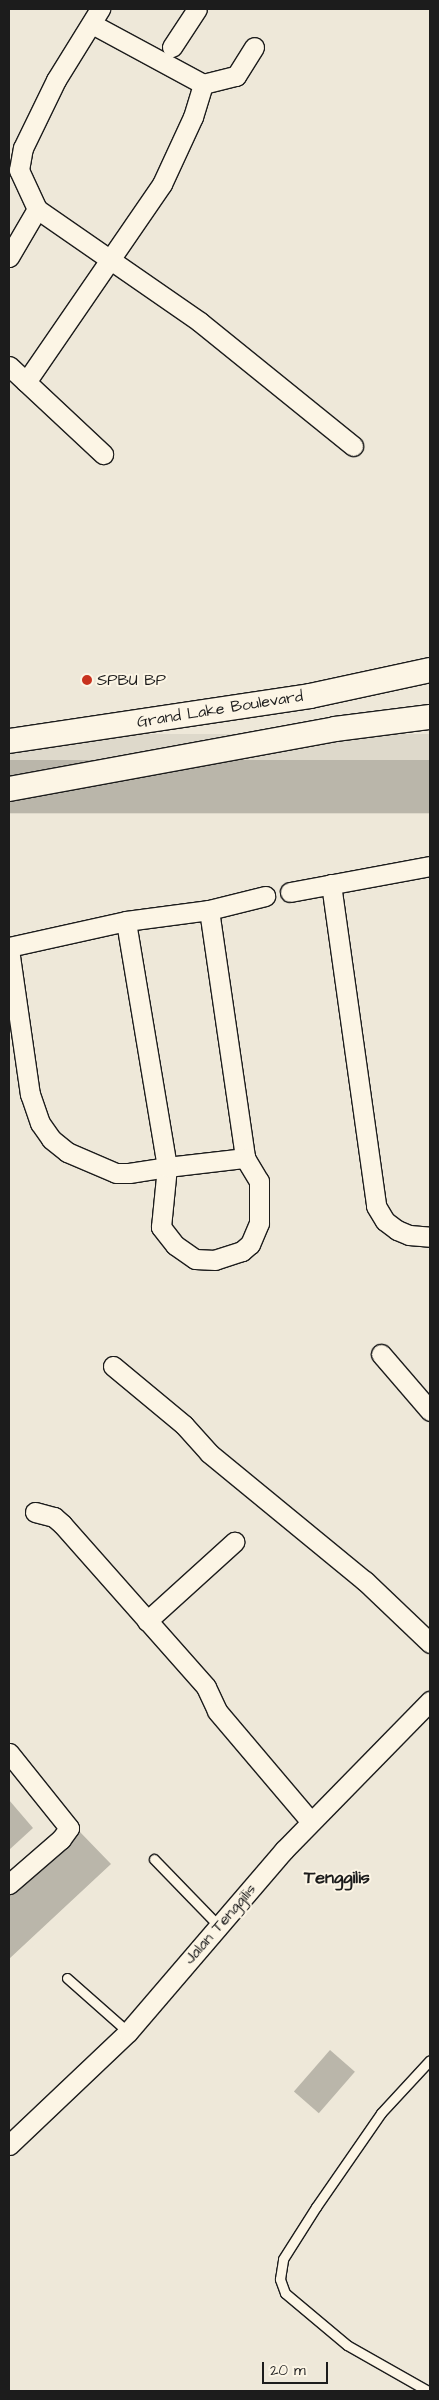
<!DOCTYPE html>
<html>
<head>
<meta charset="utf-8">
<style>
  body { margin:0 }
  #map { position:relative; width:439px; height:2400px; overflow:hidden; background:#eee8d9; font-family:"Architects Daughter",sans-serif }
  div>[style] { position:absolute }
  .built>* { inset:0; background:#ded9cb; transform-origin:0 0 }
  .building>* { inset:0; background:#bab6aa; transform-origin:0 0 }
  .roads { filter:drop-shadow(1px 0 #1c1c1c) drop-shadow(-1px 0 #1c1c1c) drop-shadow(0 1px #1c1c1c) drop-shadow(0 -1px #1c1c1c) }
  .service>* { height:9px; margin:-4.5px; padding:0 4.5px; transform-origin:4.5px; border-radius:4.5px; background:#fcf5e5 }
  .minor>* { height:19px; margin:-9.5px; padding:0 9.5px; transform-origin:9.5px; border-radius:9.5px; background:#fcf5e5 }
  .tertiary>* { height:24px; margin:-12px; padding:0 12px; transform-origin:12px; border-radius:12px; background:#fcf5e5 }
  .dots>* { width:14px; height:14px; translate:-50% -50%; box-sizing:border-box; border:2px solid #fcf5e5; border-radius:50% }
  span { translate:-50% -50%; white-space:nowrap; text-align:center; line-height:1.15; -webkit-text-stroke:4px #fcf5e5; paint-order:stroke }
  .poi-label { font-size:16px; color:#1c1c1c }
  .left { translate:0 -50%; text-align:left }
  .street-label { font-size:16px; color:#1c1c1c }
  .neighbourhood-label { font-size:18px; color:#1c1c1c; font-weight:700 }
  .frame { position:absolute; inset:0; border:10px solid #1c1c1c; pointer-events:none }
  .scale { position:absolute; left:262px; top:2362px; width:66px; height:22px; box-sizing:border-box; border:2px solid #1c1c1c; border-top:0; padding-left:6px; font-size:15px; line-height:18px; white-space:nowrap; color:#1c1c1c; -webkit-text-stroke:4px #fcf5e5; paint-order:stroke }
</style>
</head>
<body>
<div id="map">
  <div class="built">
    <i style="left:430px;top:734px;width:80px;height:426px;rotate:90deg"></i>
  </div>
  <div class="building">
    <i style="left:430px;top:760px;width:53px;height:427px;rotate:90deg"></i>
    <i style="clip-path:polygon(9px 1800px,33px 1828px,9px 1850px)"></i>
    <i style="clip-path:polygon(79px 1831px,111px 1864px,9px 1959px,9px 1896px,68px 1848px)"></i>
    <i style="left:330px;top:2050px;width:33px;height:55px;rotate:41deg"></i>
  </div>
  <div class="roads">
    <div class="service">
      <i style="left:154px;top:1859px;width:93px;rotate:45.9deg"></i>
      <i style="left:67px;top:1978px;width:81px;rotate:41.5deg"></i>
      <i style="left:428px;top:2391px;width:93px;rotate:-150.4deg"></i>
      <i style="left:347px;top:2345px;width:81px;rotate:-140deg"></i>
      <i style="left:285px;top:2293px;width:15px;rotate:-110deg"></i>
      <i style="left:280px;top:2279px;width:20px;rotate:-81deg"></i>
      <i style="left:283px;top:2259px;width:62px;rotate:-57.6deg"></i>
      <i style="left:316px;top:2207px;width:114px;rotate:-55.3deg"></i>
      <i style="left:381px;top:2113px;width:72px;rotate:-47.2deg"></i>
    </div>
    <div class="minor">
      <i style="left:92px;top:24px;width:126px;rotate:28.4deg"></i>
      <i style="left:203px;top:84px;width:34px;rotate:-14deg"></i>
      <i style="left:236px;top:76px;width:34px;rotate:-58deg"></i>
      <i style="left:172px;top:47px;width:45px;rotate:-56.7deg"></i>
      <i style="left:37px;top:209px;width:198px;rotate:34.7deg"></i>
      <i style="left:200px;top:322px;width:197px;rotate:39deg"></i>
      <i style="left:9px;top:257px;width:56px;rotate:-59.7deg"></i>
      <i style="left:37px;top:209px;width:43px;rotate:-114.8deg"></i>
      <i style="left:19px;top:170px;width:22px;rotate:-80deg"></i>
      <i style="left:23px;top:148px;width:76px;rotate:-64.1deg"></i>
      <i style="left:56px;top:80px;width:84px;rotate:-58.2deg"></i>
      <i style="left:9px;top:366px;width:129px;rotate:43.1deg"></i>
      <i style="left:26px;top:382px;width:240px;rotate:-55.5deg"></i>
      <i style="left:162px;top:184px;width:74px;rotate:-65.2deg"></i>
      <i style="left:193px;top:117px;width:34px;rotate:-73deg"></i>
      <i style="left:331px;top:884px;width:325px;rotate:82deg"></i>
      <i style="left:376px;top:1206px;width:17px;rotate:59deg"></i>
      <i style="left:385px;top:1221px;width:15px;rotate:37deg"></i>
      <i style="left:397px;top:1230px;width:13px;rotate:23deg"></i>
      <i style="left:409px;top:1235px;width:21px;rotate:5deg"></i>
      <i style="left:290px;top:892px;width:142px;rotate:-10.5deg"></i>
      <i style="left:209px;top:910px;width:251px;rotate:81.7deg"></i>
      <i style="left:9px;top:947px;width:120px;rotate:-12.5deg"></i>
      <i style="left:126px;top:921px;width:84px;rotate:-7.5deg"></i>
      <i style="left:209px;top:910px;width:58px;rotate:-14deg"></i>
      <i style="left:9px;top:949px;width:147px;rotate:81.8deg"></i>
      <i style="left:30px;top:1094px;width:31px;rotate:71deg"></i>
      <i style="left:40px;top:1123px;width:19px;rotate:55deg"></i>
      <i style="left:51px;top:1139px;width:21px;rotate:39deg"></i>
      <i style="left:67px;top:1152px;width:53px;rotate:23.2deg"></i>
      <i style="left:116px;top:1173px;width:13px"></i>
      <i style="left:129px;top:1173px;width:38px;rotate:-9deg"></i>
      <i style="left:167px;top:1167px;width:79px;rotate:-6.6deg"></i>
      <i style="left:245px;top:1158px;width:27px;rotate:59deg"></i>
      <i style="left:259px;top:1181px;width:42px;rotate:90deg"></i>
      <i style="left:259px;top:1223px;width:23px;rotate:113deg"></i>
      <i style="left:250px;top:1244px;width:11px;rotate:139deg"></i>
      <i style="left:242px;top:1251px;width:28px;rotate:162deg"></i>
      <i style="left:215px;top:1260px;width:20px;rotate:-177deg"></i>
      <i style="left:195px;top:1259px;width:24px;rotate:-145deg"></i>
      <i style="left:175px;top:1245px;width:23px;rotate:-128deg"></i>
      <i style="left:161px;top:1227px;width:60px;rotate:-84.3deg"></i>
      <i style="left:167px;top:1167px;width:249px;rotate:-99.5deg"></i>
      <i style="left:381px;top:1354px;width:75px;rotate:49.3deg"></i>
      <i style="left:113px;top:1366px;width:92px;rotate:39.7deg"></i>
      <i style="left:184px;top:1425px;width:38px;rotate:48deg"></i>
      <i style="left:209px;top:1453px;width:202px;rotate:39.4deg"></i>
      <i style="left:365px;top:1581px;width:90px;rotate:43.6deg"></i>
      <i style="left:35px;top:1512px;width:20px;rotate:15deg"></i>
      <i style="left:54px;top:1517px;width:11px;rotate:41deg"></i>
      <i style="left:62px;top:1524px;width:217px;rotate:48.5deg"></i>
      <i style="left:206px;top:1687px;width:26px;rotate:65deg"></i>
      <i style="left:217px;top:1711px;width:145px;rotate:49.7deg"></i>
      <i style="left:147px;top:1621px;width:118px;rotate:-42.2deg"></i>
      <i style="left:9px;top:1753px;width:96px;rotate:51.3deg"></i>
      <i style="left:69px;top:1828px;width:14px;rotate:126deg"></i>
      <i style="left:61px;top:1839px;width:69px;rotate:139.1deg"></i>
      <i style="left:9px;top:2145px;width:164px;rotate:-43.5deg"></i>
      <i style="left:128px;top:2032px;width:240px;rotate:-49.4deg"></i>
      <i style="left:284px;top:1850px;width:209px;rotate:-45.6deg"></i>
    </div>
    <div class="tertiary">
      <i style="left:9px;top:741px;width:304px;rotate:-8.5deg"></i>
      <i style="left:310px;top:696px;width:123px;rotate:-12.2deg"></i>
      <i style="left:9px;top:789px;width:331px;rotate:-10.4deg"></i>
      <i style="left:335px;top:729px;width:96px;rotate:-7.2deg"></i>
    </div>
  </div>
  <div class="dots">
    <i style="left:87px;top:680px;background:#c8321e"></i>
  </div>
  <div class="poi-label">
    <span class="left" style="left:97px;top:680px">SPBU BP</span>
  </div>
  <div class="street-label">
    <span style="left:220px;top:709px;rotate:-9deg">Grand Lake Boulevard</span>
    <span style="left:220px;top:1924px;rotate:-49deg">Jalan Tenggilis</span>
  </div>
  <div class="neighbourhood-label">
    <span style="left:337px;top:1878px">Tenggilis</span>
  </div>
  <div class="frame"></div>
  <div class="scale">20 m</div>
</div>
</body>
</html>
